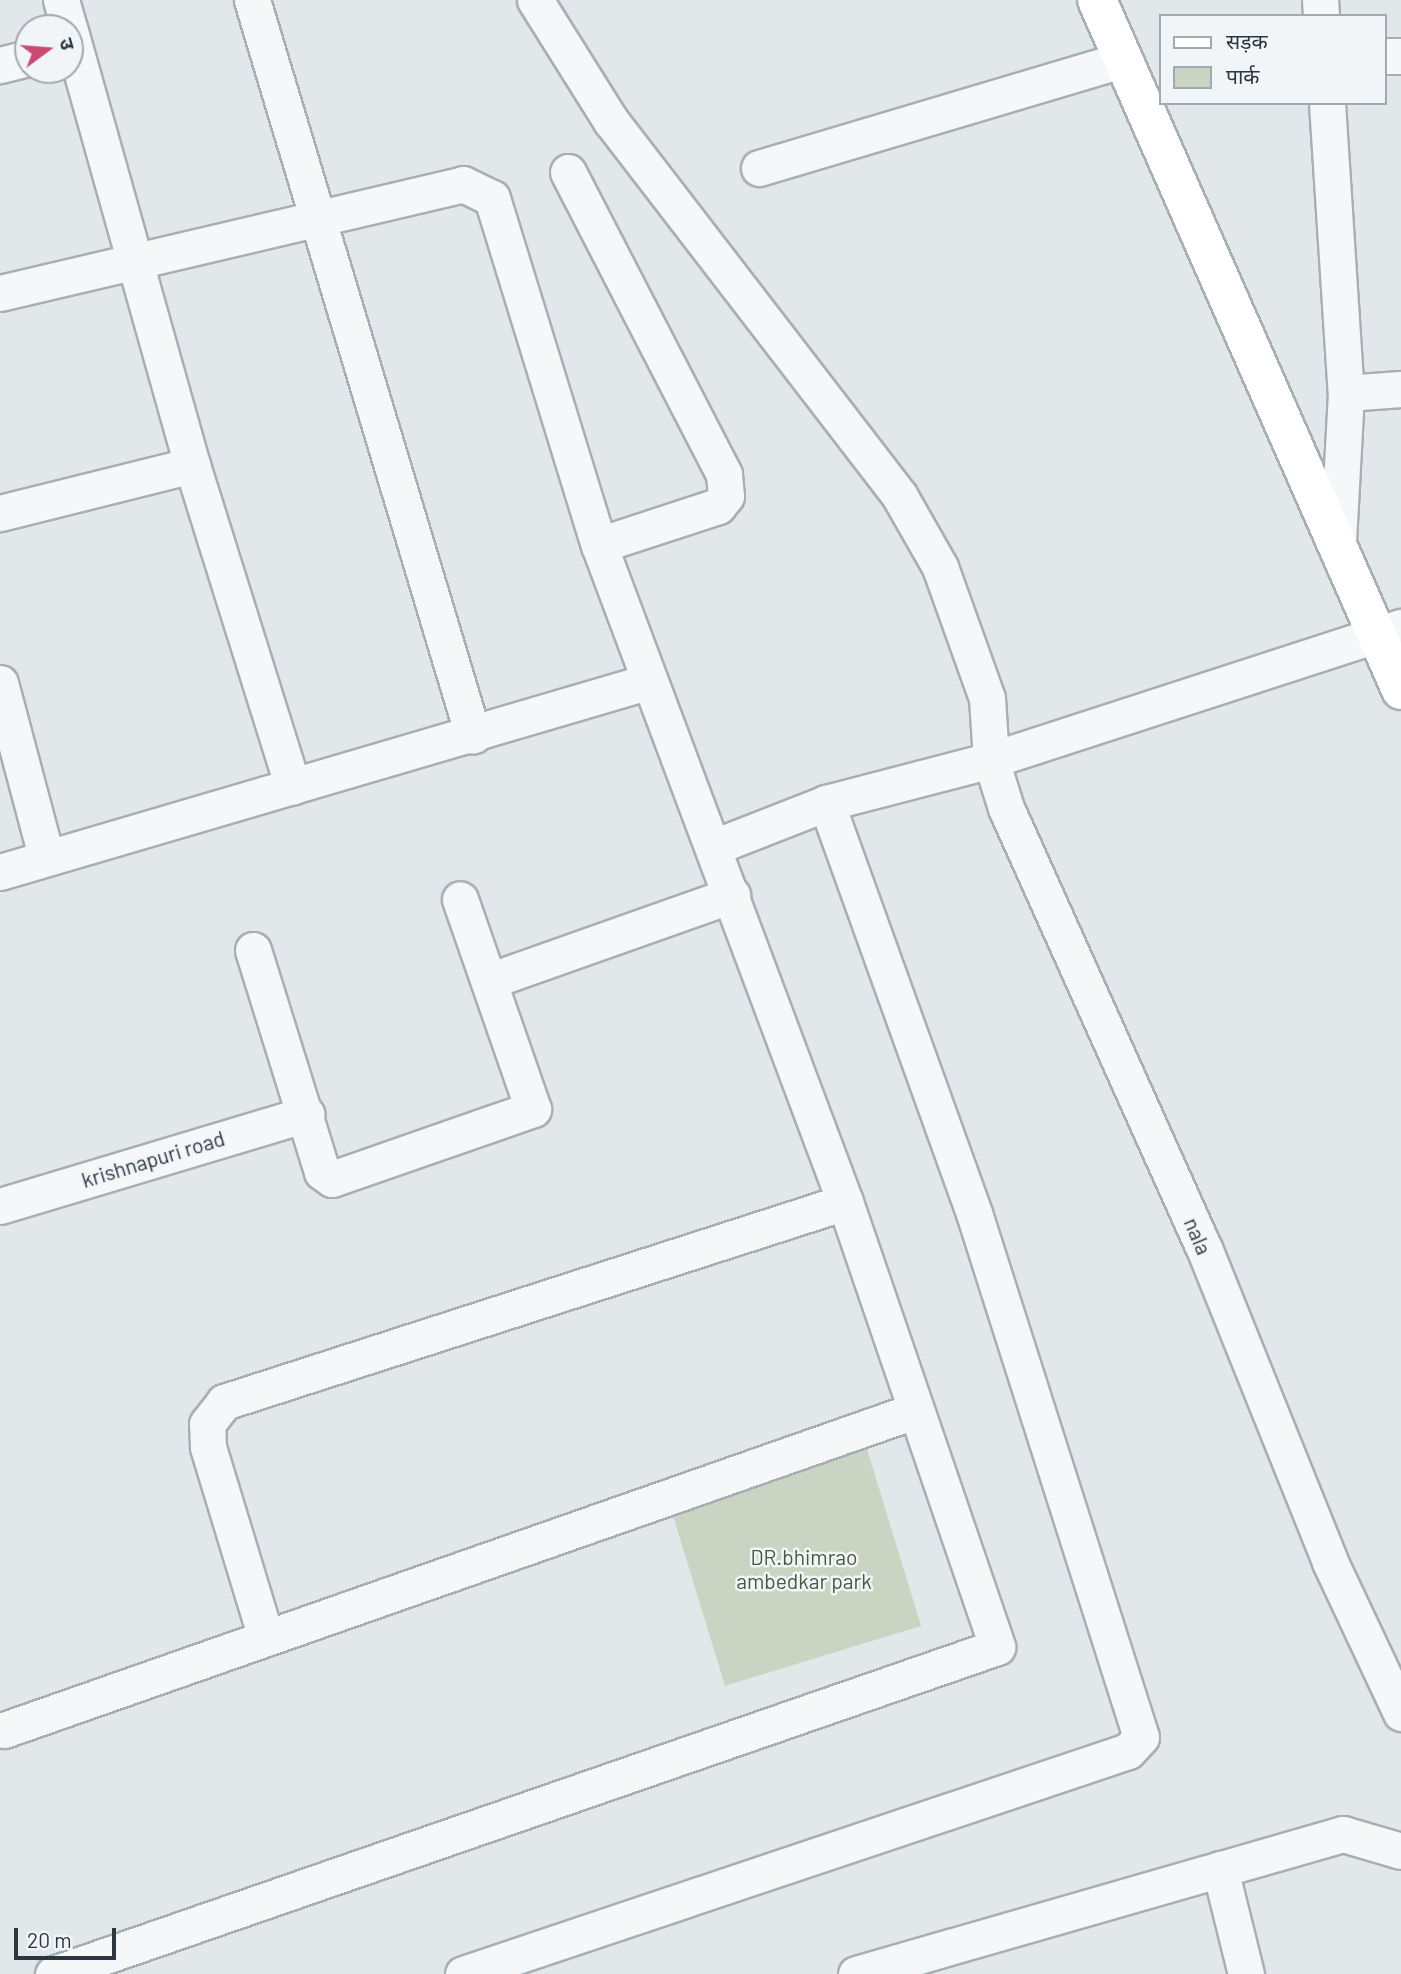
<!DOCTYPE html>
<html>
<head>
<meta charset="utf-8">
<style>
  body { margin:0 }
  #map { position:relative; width:1401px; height:1974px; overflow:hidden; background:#e2e7ea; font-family:Barlow,"Noto Sans Devanagari",sans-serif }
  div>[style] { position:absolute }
  .green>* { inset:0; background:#cad4c3; transform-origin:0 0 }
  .roads { filter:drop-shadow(2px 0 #a7afb4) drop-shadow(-2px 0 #a7afb4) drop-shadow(0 2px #a7afb4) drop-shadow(0 -2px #a7afb4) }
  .minor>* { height:35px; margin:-17.5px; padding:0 17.5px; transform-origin:17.5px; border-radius:17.5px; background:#f5f7f8 }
  .secondary>* { height:38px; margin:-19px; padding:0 19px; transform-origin:19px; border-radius:19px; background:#fff }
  span { translate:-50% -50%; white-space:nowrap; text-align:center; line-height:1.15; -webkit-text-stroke:5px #f2f5f8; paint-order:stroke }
  .street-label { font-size:21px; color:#2a3742 }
  .park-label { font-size:21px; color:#455d38 }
  .legend { position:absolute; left:1159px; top:14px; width:228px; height:91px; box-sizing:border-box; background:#f2f5f8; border:2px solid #a2a9af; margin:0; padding:9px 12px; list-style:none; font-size:21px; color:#2a3742 }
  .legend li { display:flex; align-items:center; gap:14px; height:35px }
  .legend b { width:35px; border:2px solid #a2a9af }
  .north { position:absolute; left:14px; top:14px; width:70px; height:70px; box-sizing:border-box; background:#f2f5f8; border:2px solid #a2a9af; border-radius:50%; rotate:74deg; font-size:19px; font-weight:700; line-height:28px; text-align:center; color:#2a3742 }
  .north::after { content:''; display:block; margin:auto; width:24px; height:32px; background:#cc4a71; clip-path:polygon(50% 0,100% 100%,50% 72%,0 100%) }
  .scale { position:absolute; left:14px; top:1928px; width:102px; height:32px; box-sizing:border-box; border:4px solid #2a3742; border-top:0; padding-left:9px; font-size:21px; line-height:24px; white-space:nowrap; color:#2a3742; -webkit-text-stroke:5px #f2f5f8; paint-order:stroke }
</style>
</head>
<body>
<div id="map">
  <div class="green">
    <i style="left:867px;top:1449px;width:185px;height:205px;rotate:73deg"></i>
  </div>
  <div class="roads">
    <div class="minor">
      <i style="left:61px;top:0;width:29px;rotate:74deg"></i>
      <i style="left:252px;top:0;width:768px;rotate:73.27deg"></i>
      <i style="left:535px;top:0;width:143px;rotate:57.9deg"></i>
      <i style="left:611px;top:121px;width:472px;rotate:52.4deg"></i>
      <i style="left:899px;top:495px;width:83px;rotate:60.3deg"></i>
      <i style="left:940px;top:567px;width:139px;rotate:70.3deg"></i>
      <i style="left:987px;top:698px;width:62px;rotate:86.3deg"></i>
      <i style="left:991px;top:760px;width:50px;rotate:72.6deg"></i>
      <i style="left:1006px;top:808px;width:482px;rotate:65.8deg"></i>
      <i style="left:1204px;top:1248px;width:338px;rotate:68.1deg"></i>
      <i style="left:1330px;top:1562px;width:167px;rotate:64.8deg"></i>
      <i style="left:1320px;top:0;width:16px;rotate:86deg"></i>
      <i style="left:70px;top:31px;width:451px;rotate:74.3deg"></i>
      <i style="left:192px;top:465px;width:337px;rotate:72.6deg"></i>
      <i style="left:1385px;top:56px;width:16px"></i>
      <i style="left:0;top:65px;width:29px;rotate:-14deg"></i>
      <i style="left:1327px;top:103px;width:291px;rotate:86.3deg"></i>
      <i style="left:1346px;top:393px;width:147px;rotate:93.1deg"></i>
      <i style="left:759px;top:168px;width:381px;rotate:-16.6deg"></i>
      <i style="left:568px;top:172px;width:340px;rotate:62.7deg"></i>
      <i style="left:724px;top:474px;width:22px;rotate:85deg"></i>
      <i style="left:726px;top:496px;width:13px;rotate:129deg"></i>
      <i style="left:718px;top:506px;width:125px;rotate:161.9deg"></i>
      <i style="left:0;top:293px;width:476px;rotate:-13.2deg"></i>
      <i style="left:463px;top:184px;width:32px;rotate:26deg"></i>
      <i style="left:492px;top:198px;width:363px;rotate:72.9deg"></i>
      <i style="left:599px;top:545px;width:702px;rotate:69.47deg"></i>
      <i style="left:845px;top:1202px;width:470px;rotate:71.1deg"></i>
      <i style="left:997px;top:1647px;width:999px;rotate:160.89deg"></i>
      <i style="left:1346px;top:393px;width:55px;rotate:-4.2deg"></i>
      <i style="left:0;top:513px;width:198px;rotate:-14deg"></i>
      <i style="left:0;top:683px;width:179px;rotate:75.1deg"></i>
      <i style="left:714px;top:847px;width:120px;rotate:-21.4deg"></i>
      <i style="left:826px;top:803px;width:171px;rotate:-14.6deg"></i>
      <i style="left:991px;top:760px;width:431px;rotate:-18deg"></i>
      <i style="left:0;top:872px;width:674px;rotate:-16.37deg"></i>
      <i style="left:253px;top:950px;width:232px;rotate:72.7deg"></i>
      <i style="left:322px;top:1172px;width:12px;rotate:35deg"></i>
      <i style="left:332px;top:1179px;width:213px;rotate:-19.2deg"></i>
      <i style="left:533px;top:1109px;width:222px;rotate:-109.2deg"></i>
      <i style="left:489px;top:981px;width:258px;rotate:-19.5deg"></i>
      <i style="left:0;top:1206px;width:320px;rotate:-16.7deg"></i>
      <i style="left:266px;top:1638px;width:200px;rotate:-106.9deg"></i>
      <i style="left:208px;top:1447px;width:23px;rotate:-92deg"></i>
      <i style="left:207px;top:1424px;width:28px;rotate:-52deg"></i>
      <i style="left:224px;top:1402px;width:652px;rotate:-17.85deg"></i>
      <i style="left:4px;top:1730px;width:964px;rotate:-19.32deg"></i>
      <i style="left:1220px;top:1869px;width:108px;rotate:76.1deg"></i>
      <i style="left:463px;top:1974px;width:701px;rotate:-18.54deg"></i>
      <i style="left:1128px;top:1751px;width:19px;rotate:-47deg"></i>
      <i style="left:1141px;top:1737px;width:550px;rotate:-107.68deg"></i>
      <i style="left:974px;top:1213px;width:436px;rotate:-109.8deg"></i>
      <i style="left:856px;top:1974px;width:507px;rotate:-16.04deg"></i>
      <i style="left:1343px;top:1834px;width:60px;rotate:16.3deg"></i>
    </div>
    <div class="secondary">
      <i style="left:1097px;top:0;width:754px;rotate:66.22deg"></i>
    </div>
  </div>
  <div class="street-label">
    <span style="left:153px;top:1159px;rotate:-17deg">krishnapuri road</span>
    <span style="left:1198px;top:1236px;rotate:67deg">nala</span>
  </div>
  <div class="park-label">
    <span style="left:804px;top:1569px">DR.bhimrao<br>ambedkar park</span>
  </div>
  <ul class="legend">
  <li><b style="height:9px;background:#fff"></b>सड़क</li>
  <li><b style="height:19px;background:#cad4c3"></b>पार्क</li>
  </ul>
  <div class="north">उ</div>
  <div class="scale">20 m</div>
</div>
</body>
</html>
